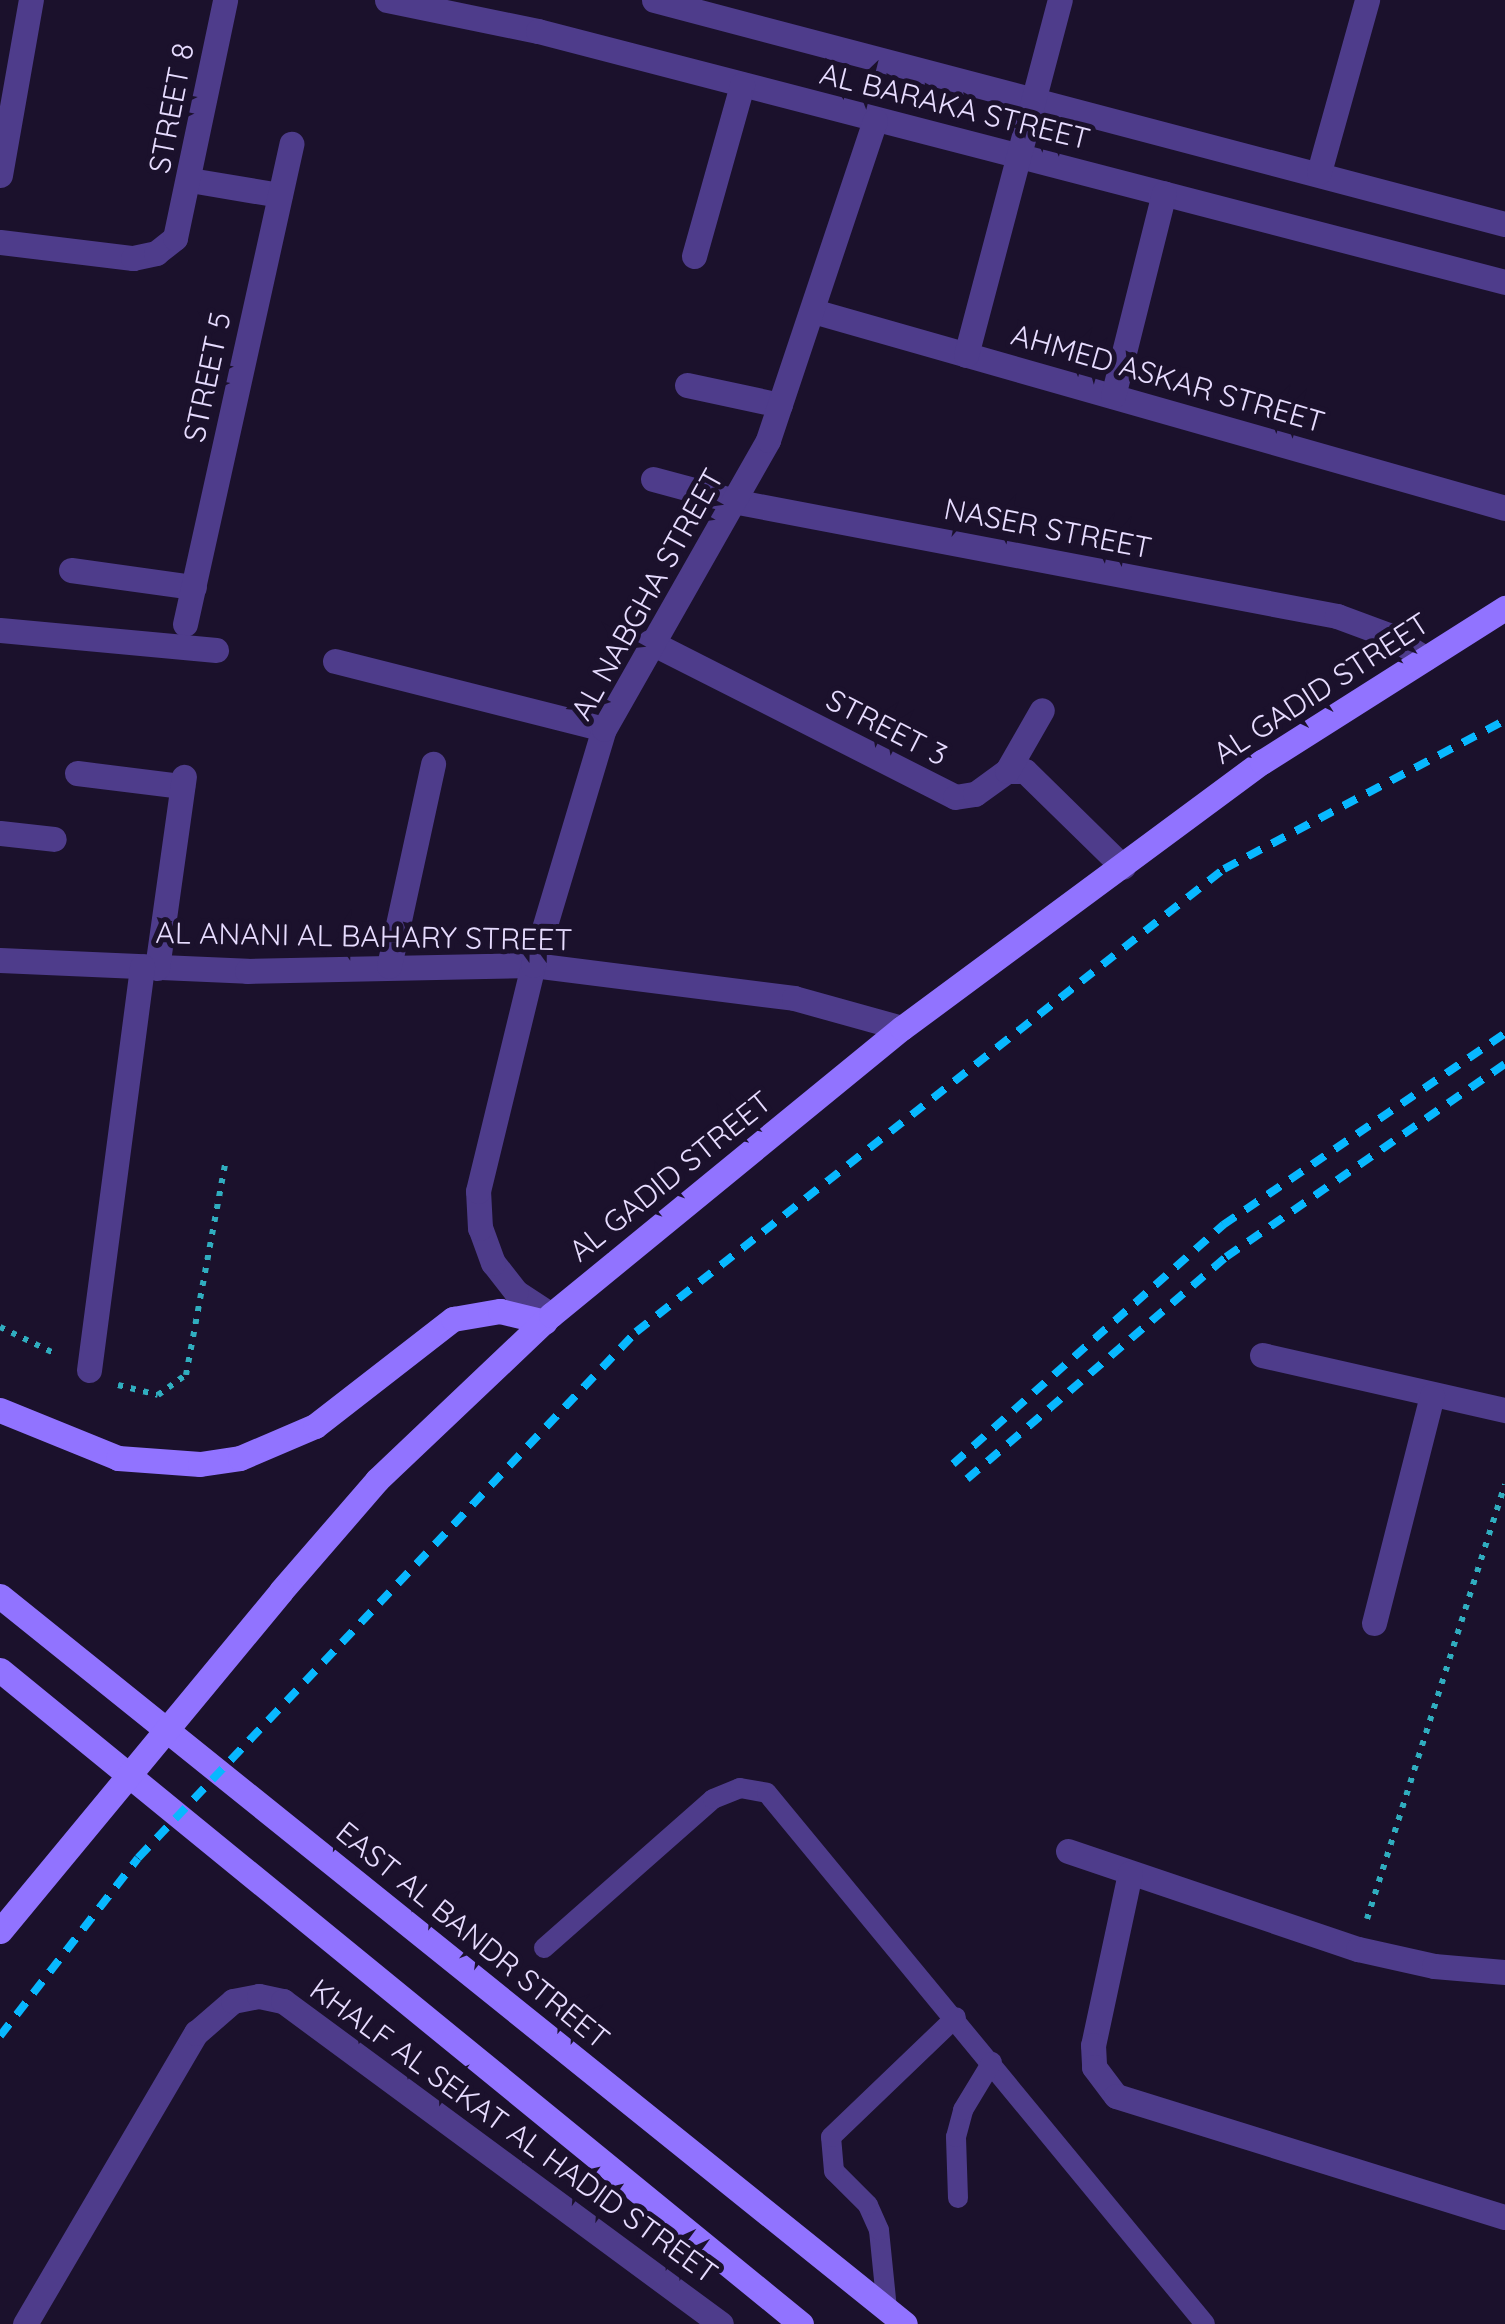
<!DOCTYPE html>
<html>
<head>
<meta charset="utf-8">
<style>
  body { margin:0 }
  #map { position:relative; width:1505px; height:2324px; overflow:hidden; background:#1b112c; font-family:Quicksand,sans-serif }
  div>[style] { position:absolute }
  .path>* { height:6px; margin-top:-3px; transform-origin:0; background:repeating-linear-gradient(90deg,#30adbf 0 5px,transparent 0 13px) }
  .lane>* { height:20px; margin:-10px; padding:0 10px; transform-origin:10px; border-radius:10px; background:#4e3c8b }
  .street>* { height:25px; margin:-12.5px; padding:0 12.5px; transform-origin:12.5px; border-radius:12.5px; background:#4e3c8b }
  .secondary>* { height:25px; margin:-12.5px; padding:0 12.5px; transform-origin:12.5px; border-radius:12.5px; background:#9173ff }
  .rail>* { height:8px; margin-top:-4px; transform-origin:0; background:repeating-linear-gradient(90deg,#08b8ff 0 15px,transparent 0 27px) }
  .secondary-bridge>* { height:25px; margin:-12.5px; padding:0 12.5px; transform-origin:12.5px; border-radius:12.5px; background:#9173ff }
  span { translate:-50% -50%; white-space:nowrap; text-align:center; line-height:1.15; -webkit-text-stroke:10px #1b112c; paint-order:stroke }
  .street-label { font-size:30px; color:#e7dcff }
</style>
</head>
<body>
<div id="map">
  <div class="path">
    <i style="left:0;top:1327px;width:64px;rotate:25.8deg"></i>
    <i style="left:118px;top:1385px;width:41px;rotate:14deg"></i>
    <i style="left:158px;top:1395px;width:34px;rotate:-36deg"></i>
    <i style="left:186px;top:1375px;width:214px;rotate:-79.5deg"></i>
    <i style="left:1367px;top:1919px;width:456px;rotate:-72.4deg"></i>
  </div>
  <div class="lane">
    <i style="left:544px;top:1948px;width:225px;rotate:-41.4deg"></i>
    <i style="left:713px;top:1799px;width:29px;rotate:-22deg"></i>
    <i style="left:740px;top:1788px;width:27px;rotate:10deg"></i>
    <i style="left:767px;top:1793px;width:688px;rotate:50.48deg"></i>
    <i style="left:958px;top:2198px;width:61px;rotate:-91.9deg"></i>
    <i style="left:956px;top:2137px;width:28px;rotate:-75deg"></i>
    <i style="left:963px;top:2110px;width:56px;rotate:-58.9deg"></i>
    <i style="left:887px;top:2309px;width:79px;rotate:-95.8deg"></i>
    <i style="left:879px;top:2230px;width:27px;rotate:-114deg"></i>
    <i style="left:868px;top:2205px;width:48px;rotate:-135deg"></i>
    <i style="left:834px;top:2171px;width:34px;rotate:-95deg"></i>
    <i style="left:831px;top:2137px;width:173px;rotate:-43.8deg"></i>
  </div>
  <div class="street">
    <i style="left:387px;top:0;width:154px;rotate:11.6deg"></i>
    <i style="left:538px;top:31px;width:999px;rotate:14.55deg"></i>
    <i style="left:654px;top:0;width:880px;rotate:14.75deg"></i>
    <i style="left:1319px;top:172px;width:179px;rotate:-74.4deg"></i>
    <i style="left:0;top:175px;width:178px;rotate:-80deg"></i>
    <i style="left:190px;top:180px;width:91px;rotate:9.5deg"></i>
    <i style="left:0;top:242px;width:134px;rotate:6.9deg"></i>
    <i style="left:133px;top:258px;width:24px;rotate:-12deg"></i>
    <i style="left:156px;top:253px;width:24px;rotate:-38deg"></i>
    <i style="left:175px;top:238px;width:243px;rotate:-78.1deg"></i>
    <i style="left:694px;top:256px;width:178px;rotate:-74.3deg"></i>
    <i style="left:813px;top:311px;width:719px;rotate:15.89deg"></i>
    <i style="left:966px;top:355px;width:367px;rotate:-75.2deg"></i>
    <i style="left:687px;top:385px;width:95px;rotate:12.1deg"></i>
    <i style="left:1113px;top:396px;width:209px;rotate:-75.9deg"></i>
    <i style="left:653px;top:479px;width:88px;rotate:15.1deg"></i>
    <i style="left:738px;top:502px;width:610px;rotate:10.78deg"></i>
    <i style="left:1337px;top:616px;width:54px;rotate:20.4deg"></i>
    <i style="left:1388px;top:635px;width:44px;rotate:31.9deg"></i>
    <i style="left:71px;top:570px;width:124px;rotate:7.9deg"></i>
    <i style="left:185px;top:624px;width:492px;rotate:-77.5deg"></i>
    <i style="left:0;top:630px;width:217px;rotate:5.3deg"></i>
    <i style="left:650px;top:642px;width:342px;rotate:26.9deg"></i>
    <i style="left:955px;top:797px;width:20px;rotate:-9deg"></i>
    <i style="left:975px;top:794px;width:39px;rotate:-36deg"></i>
    <i style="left:1007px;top:771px;width:18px"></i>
    <i style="left:1025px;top:771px;width:137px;rotate:44.4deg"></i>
    <i style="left:335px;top:661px;width:277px;rotate:14.2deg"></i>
    <i style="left:1007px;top:771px;width:70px;rotate:-60.2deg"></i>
    <i style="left:77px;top:773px;width:106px;rotate:7.1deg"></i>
    <i style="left:0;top:833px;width:54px;rotate:6.3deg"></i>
    <i style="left:0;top:960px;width:247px;rotate:2.5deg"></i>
    <i style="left:247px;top:971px;width:286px;rotate:-1.2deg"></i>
    <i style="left:533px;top:965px;width:263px;rotate:7.2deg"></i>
    <i style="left:794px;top:998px;width:112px;rotate:15.5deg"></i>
    <i style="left:389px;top:966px;width:207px;rotate:-77.7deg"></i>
    <i style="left:157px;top:968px;width:193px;rotate:-82deg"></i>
    <i style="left:551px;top:1315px;width:42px;rotate:-146.7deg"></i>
    <i style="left:516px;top:1292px;width:37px;rotate:-128deg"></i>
    <i style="left:493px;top:1263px;width:37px;rotate:-110deg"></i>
    <i style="left:480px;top:1228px;width:37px;rotate:-93deg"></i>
    <i style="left:478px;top:1191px;width:233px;rotate:-76.3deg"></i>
    <i style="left:533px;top:965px;width:246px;rotate:-73.3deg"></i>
    <i style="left:604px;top:729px;width:332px;rotate:-60.4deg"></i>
    <i style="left:768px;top:440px;width:337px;rotate:-71.5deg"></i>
    <i style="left:1262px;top:1355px;width:249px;rotate:12.8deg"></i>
    <i style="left:89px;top:1370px;width:407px;rotate:-82.5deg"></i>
    <i style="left:1374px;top:1623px;width:235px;rotate:-75.7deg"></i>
    <i style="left:1068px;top:1851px;width:306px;rotate:18.7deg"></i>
    <i style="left:1358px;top:1949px;width:78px;rotate:12.6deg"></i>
    <i style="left:1434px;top:1966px;width:71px;rotate:4.8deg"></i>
    <i style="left:1130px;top:1873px;width:176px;rotate:102.1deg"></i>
    <i style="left:1093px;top:2045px;width:22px;rotate:87deg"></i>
    <i style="left:1094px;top:2067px;width:36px;rotate:53deg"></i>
    <i style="left:1116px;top:2096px;width:407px;rotate:17.3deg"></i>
    <i style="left:25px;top:2324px;width:338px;rotate:-59.6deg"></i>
    <i style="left:196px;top:2033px;width:49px;rotate:-40.9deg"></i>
    <i style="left:233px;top:2001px;width:26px;rotate:-11deg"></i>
    <i style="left:259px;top:1996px;width:25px;rotate:12deg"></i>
    <i style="left:283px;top:2001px;width:544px;rotate:36.41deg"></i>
  </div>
  <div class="secondary">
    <i style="left:0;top:1410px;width:127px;rotate:22.1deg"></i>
    <i style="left:118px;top:1458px;width:82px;rotate:4.2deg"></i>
    <i style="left:200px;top:1464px;width:40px;rotate:-8.5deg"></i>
    <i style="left:240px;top:1458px;width:82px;rotate:-23.1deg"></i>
    <i style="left:315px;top:1426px;width:175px;rotate:-37.8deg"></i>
    <i style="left:453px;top:1319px;width:48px;rotate:-9.7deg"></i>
    <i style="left:500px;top:1311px;width:46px;rotate:13.7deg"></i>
    <i style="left:281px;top:1591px;width:147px;rotate:-49.1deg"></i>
    <i style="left:377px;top:1480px;width:240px;rotate:-43.5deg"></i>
    <i style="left:551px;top:1315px;width:453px;rotate:-39.3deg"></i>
    <i style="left:902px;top:1028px;width:448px;rotate:-36.5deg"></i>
    <i style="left:1262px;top:762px;width:288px;rotate:-32.4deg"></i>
    <i style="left:0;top:1596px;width:1161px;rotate:38.81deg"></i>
    <i style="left:0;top:1670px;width:1034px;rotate:39.23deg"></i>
  </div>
  <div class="rail">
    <i style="left:953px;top:1464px;width:361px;rotate:-41.5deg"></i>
    <i style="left:1223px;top:1225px;width:341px;rotate:-34.2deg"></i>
    <i style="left:967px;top:1479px;width:341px;rotate:-40.6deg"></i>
    <i style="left:1226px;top:1257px;width:339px;rotate:-34.7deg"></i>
    <i style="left:0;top:2036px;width:225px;rotate:-52.2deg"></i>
    <i style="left:138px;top:1858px;width:724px;rotate:-46.57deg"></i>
    <i style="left:636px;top:1332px;width:748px;rotate:-38.22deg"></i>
    <i style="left:1224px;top:869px;width:318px;rotate:-27.9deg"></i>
  </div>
  <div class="secondary-bridge">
    <i style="left:0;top:1931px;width:441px;rotate:-50.4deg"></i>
  </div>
  <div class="street-label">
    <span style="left:955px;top:106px;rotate:14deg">AL BARAKA STREET</span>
    <span style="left:171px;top:108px;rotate:-79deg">STREET 8</span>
    <span style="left:207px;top:377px;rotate:-78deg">STREET 5</span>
    <span style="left:1168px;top:378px;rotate:16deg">AHMED ASKAR STREET</span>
    <span style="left:1048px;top:528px;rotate:11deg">NASER STREET</span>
    <span style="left:647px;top:594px;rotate:-61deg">AL NABGHA STREET</span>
    <span style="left:1321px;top:688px;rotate:-33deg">AL GADID STREET</span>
    <span style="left:887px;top:727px;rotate:27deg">STREET 3</span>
    <span style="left:364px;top:936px;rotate:1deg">AL ANANI AL BAHARY STREET</span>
    <span style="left:670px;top:1176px;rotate:-39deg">AL GADID STREET</span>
    <span style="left:473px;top:1935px;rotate:39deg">EAST AL BANDR STREET</span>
    <span style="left:514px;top:2131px;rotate:36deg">KHALF AL SEKAT AL HADID STREET</span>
  </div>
</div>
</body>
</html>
